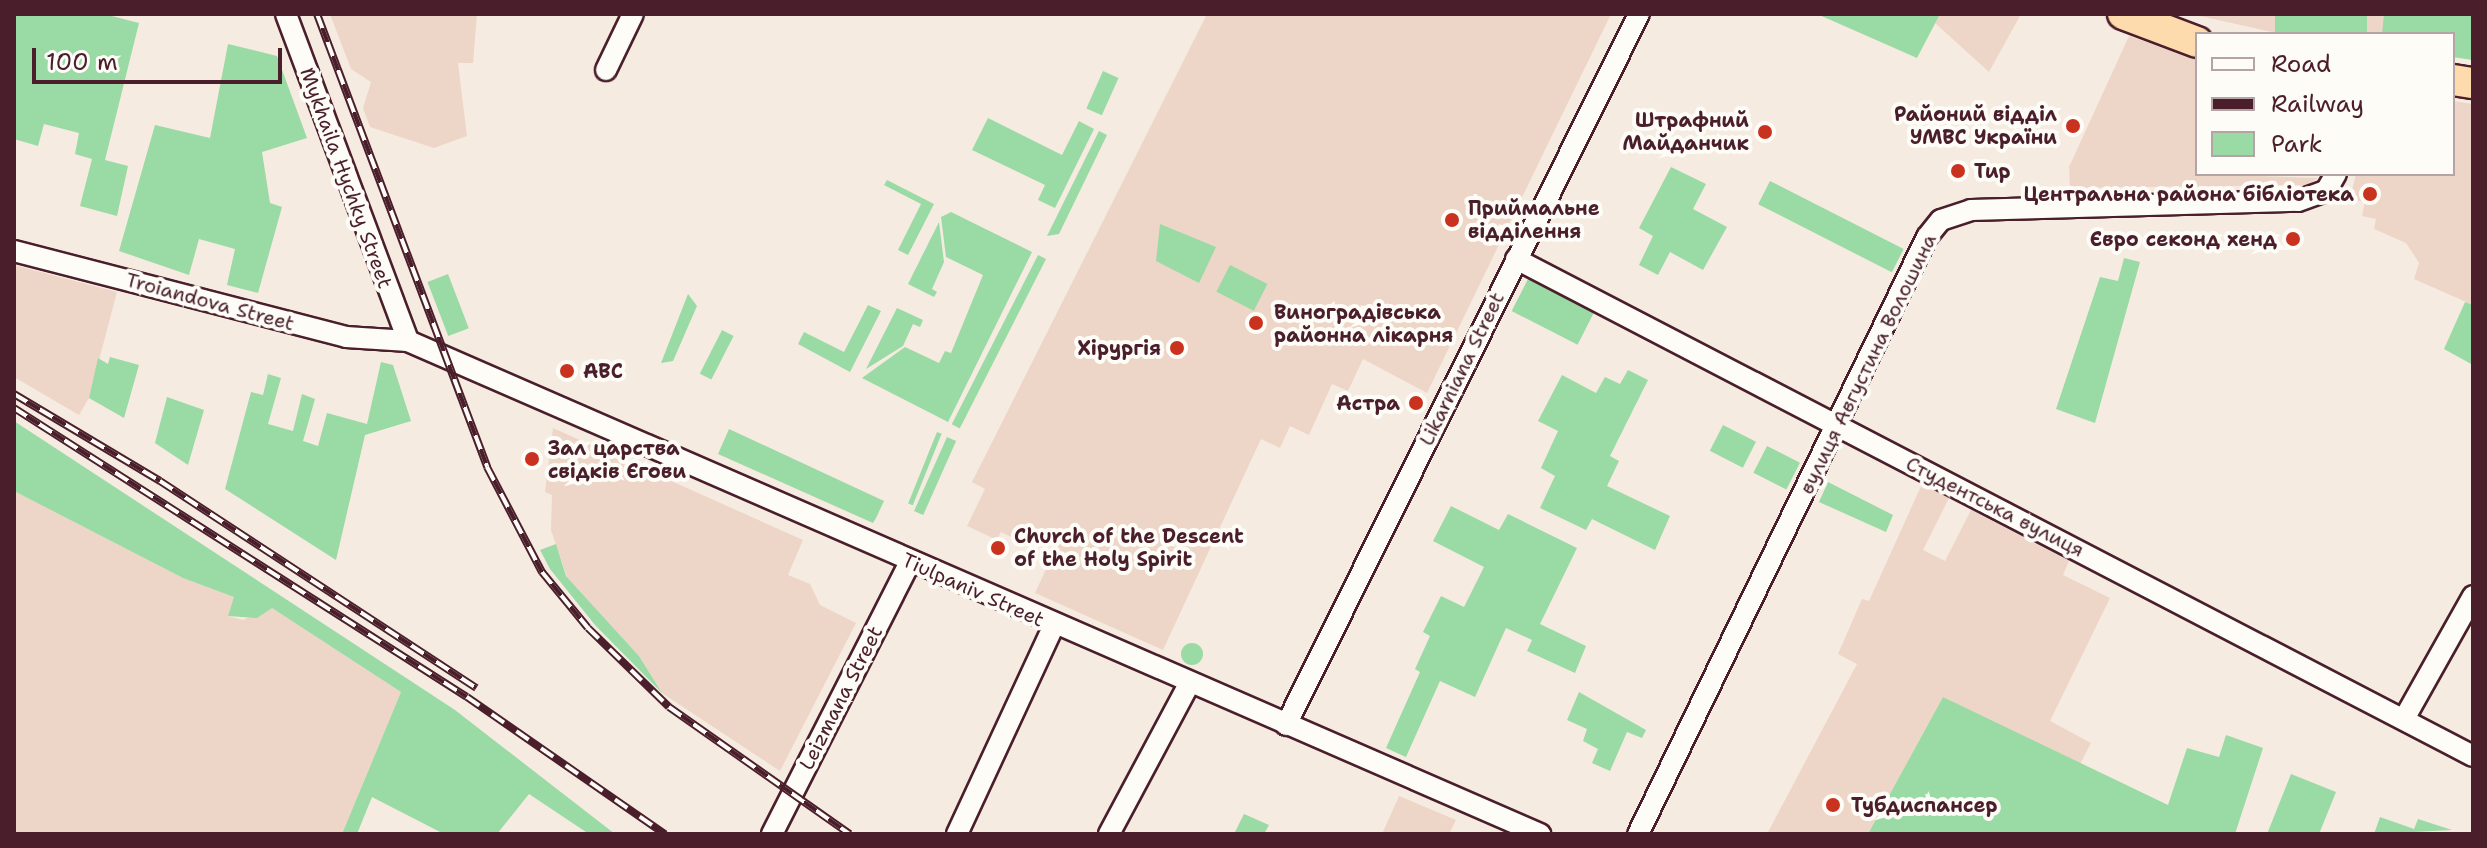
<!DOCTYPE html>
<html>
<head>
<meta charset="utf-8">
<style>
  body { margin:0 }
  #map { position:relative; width:2487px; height:848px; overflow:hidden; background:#f6ebe1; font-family:"Shantell Sans",sans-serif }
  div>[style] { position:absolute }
  .built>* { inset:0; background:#edd6c7 }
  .green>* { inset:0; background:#9adaa4; transform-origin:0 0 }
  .round { border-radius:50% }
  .roads { filter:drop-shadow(2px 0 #4a1f2b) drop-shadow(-2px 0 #4a1f2b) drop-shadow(0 2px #4a1f2b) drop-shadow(0 -2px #4a1f2b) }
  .minor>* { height:20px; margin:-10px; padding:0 10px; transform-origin:10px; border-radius:10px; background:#fdfcf7 }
  .highway>* { height:30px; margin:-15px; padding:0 15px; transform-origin:15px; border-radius:15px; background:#fedbac }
  .rail>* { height:8px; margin-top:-4px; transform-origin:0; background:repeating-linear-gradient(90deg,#fdfcf7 0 15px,#4a1f2b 0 30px); box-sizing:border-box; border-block:2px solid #4a1f2b }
  .dots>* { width:22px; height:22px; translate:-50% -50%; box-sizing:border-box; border:4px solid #fdfcf7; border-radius:50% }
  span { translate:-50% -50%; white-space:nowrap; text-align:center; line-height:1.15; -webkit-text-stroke:8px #fdfcf7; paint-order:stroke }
  .poi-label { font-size:20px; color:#4a1f2b; font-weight:700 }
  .right { translate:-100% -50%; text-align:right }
  .left { translate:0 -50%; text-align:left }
  .street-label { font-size:20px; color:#4a1f2b }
  .frame { position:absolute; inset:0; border:16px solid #4a1f2b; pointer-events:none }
  .legend { position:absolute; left:2195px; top:32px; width:260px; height:144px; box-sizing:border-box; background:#fdfcf7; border:2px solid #b5a4a5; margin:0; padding:10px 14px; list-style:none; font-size:24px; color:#4a1f2b }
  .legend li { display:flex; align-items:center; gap:16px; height:40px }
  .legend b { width:40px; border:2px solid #b5a4a5 }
  .scale { position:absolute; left:32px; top:48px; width:250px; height:36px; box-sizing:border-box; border:4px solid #4a1f2b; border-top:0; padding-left:10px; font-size:24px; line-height:28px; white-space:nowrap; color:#4a1f2b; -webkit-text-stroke:6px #fdfcf7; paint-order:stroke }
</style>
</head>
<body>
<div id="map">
  <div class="built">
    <i style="clip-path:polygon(330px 14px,477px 14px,473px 63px,458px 63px,467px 136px,434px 148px,370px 127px,363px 108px,371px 82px,351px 69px)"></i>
    <i style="clip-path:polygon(1207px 14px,1611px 14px,1427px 393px,1363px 359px,1348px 391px,1332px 384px,1309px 435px,1290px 426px,1280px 448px,1261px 439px,1163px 650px,1035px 593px,1059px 541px,1032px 528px,1024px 543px,1001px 532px,997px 540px,967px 526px,985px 489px,972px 482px)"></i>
    <i style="clip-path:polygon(1940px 14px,2021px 14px,1989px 72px,1935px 23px)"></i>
    <i style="clip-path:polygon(2191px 14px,2473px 14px,2473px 60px,2453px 57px,2453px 34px,2281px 34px)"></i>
    <i style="clip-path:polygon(2129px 36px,2197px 60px,2197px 174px,2318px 178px,2307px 185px,2070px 188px,2069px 167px)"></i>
    <i style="clip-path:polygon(2453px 101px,2473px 104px,2473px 305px,2414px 279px,2419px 263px,2406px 243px,2374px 229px,2376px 219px,2362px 216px,2365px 202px,2350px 199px,2356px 174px,2453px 174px)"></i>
    <i style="clip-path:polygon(14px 265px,117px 292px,89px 398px,79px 415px,14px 377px)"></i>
    <i style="clip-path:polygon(553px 428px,803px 540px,788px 575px,810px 584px,820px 605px,856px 623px,780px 771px,662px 693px,639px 656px,567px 577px,551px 530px,552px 495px,545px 492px)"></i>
    <i style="clip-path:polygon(1922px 484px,1949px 498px,1923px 550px,1945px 561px,1971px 510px,2069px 561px,2063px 575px,2110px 598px,2050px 721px,2091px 743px,2079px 766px,1943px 697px,1868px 834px,1767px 834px,1857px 664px,1838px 654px,1862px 599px,1869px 601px)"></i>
    <i style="clip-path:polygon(14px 491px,183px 578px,235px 597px,228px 616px,243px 620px,272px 608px,401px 692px,342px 834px,14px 834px)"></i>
    <i style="clip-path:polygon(1399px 796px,1456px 820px,1449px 834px,1382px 834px)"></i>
  </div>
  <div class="green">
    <i style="clip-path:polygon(14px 14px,104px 14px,139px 23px,105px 160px,128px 166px,117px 216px,80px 206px,92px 159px,75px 154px,79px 133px,44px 124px,38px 146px,14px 139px)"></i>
    <i style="clip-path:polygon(1817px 14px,1940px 14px,1917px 58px)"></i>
    <i style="left:2275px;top:14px;width:92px;height:19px"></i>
    <i style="clip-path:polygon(2384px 14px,2473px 14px,2473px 60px,2453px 57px,2453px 34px,2382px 34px)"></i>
    <i style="clip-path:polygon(228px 44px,277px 56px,307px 138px,262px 152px,270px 203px,282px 207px,258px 293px,227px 285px,235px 249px,199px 239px,189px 275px,119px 251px,155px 125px,210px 138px)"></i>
    <i style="left:1103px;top:71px;width:17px;height:41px;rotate:24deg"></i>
    <i style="clip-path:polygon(988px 118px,1062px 155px,1079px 121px,1094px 129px,1055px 208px,1038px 200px,1045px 185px,972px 150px)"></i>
    <i style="clip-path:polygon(1099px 131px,1107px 135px,1059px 234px,1047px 236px)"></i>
    <i style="clip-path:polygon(1671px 167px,1706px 184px,1693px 209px,1727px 227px,1703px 270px,1670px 252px,1658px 275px,1639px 265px,1653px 236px,1639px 228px)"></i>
    <i style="clip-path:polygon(887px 180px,934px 204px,908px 255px,898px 250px,921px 204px,884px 185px)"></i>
    <i style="left:1770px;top:181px;width:150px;height:26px;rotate:27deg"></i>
    <i style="clip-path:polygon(951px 212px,1032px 252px,948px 422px,862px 378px,905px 347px,939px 363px,945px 351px,951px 353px,983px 275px,946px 257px,941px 217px)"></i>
    <i style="clip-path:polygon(939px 222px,944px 262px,932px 289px,937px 292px,934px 297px,908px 284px)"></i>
    <i style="clip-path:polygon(1160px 224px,1216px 247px,1199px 283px,1156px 261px)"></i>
    <i style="left:1038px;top:255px;width:9px;height:190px;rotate:27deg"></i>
    <i style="clip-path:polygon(2124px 258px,2140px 262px,2095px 423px,2056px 409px,2100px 277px,2118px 281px)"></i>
    <i style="left:1230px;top:265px;width:42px;height:30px;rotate:27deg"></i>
    <i style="left:448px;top:274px;width:58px;height:22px;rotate:69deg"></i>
    <i style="left:1528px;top:279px;width:74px;height:36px;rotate:27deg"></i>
    <i style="clip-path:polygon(688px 294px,697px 306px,673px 361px,661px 363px)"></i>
    <i style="clip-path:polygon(2465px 302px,2473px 305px,2473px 365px,2444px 349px)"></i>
    <i style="clip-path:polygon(868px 305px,881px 311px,850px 372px,798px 344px,804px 332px,844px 352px)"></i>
    <i style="clip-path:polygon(897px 308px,923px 320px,920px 327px,913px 324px,903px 346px,866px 369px)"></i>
    <i style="left:722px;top:330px;width:13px;height:49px;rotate:27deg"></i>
    <i style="clip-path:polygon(110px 357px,139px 365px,124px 418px,89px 398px,98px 358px,108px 364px)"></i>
    <i style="clip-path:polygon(381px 362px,393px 365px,411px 421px,365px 435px,336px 560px,225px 489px,251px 392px,263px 395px,268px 374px,281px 378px,268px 424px,293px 431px,302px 394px,315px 399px,303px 441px,318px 446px,327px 413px,367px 424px)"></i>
    <i style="clip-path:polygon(1628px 370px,1648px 380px,1610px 456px,1619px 461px,1607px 486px,1670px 516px,1655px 550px,1592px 519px,1586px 530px,1540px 508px,1555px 476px,1541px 468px,1558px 431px,1538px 421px,1562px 375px,1596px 393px,1605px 377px,1620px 384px)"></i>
    <i style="clip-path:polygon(167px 397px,204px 410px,188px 465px,155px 443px)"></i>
    <i style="clip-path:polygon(14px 421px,455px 710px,615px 834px,589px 834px,529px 794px,497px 834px,444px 834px,372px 797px,357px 834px,342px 834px,401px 692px,272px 608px,257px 618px,228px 616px,234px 597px,183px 578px,14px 491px)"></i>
    <i style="left:1723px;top:425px;width:37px;height:29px;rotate:27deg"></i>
    <i style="clip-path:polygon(729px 429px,884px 501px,876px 518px,873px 523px,718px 454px)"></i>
    <i style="left:937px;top:432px;width:5px;height:77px;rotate:22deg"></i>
    <i style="left:947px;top:437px;width:10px;height:81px;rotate:24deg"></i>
    <i style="left:1767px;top:446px;width:37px;height:30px;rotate:27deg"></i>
    <i style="clip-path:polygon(1828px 482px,1893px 515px,1886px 532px,1819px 502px)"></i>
    <i style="clip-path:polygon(1451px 506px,1499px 530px,1508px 514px,1577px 548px,1540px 624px,1586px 646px,1575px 673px,1527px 651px,1532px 640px,1506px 628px,1475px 697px,1440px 681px,1406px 757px,1386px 748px,1420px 672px,1415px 669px,1430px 636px,1423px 632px,1441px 596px,1464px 607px,1484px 567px,1433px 541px)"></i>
    <i style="clip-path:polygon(556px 544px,566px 576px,639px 656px,662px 693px,595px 625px,550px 569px,540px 550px)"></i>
    <i class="round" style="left:1181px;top:643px;width:22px;height:22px"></i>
    <i style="clip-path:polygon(1579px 692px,1646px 730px,1642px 738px,1627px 732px,1610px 771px,1592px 763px,1598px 749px,1583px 741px,1587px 729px,1567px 720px)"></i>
    <i style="clip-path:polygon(1943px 697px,2168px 805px,2187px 748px,2219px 757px,2226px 735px,2263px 748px,2235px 834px,1868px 834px)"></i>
    <i style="clip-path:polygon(2291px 774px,2336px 792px,2319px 834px,2267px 834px)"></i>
    <i style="clip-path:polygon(1244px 814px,1269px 825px,1264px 834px,1234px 834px)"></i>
    <i style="clip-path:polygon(2380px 817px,2414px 829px,2418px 819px,2452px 830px,2374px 834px)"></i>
  </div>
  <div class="roads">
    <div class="minor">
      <i style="left:286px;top:14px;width:349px;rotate:69.5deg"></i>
      <i style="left:408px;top:341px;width:1235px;rotate:23.53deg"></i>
      <i style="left:606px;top:70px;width:62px;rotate:-64.3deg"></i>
      <i style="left:14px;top:251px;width:343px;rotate:14.5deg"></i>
      <i style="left:346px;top:337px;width:62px;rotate:3.7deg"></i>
      <i style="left:1516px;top:259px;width:1078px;rotate:27.44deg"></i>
      <i style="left:2404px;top:719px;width:141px;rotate:-60.7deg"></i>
      <i style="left:1286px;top:725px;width:794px;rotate:-63.6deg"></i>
      <i style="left:772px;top:834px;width:305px;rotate:-63.1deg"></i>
      <i style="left:957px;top:834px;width:230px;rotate:-65.1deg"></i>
      <i style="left:1109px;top:834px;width:170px;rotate:-61.9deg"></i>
      <i style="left:1638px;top:834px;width:663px;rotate:-64.17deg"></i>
      <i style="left:1927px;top:237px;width:22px;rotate:-51deg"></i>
      <i style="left:1941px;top:220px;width:32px;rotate:-18deg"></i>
      <i style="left:1971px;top:210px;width:327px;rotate:-1.6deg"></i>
      <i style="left:2298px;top:201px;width:30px;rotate:-20deg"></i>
      <i style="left:2326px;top:191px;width:20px;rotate:-60deg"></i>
    </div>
    <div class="highway">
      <i style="left:2123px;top:14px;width:79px;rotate:20.7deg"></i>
      <i style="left:2453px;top:80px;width:20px;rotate:9deg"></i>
    </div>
  </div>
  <div class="rail">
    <i style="left:317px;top:14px;width:484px;rotate:69.4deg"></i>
    <i style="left:487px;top:467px;width:119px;rotate:62.4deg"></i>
    <i style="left:542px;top:572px;width:72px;rotate:50.6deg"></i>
    <i style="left:588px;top:628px;width:113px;rotate:44.3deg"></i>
    <i style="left:669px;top:707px;width:221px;rotate:35.1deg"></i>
    <i style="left:14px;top:394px;width:170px;rotate:30.8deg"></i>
    <i style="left:160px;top:481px;width:378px;rotate:33.2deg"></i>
    <i style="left:14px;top:408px;width:537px;rotate:32.54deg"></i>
    <i style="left:467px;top:697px;width:241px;rotate:34.7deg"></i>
  </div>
  <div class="dots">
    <i style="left:2073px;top:126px;background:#c8321e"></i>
    <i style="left:1765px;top:132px;background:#c8321e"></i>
    <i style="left:1958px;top:171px;background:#c8321e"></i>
    <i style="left:2370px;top:194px;background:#c8321e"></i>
    <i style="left:1452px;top:220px;background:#c8321e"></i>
    <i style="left:2293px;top:239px;background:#c8321e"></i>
    <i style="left:1256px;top:323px;background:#c8321e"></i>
    <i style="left:1177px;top:348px;background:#c8321e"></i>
    <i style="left:567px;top:371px;background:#c8321e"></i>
    <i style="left:1416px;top:403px;background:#c8321e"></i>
    <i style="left:532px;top:459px;background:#c8321e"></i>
    <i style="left:998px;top:548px;background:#c8321e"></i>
    <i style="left:1833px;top:805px;background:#c8321e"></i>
  </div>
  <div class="poi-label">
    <span class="right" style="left:2057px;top:126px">Районий відділ<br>УМВС України</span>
    <span class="right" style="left:1749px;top:132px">Штрафний<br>Майданчик</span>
    <span class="left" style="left:1974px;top:171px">Тир</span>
    <span class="right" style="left:2354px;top:194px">Центральна района бібліотека</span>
    <span class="left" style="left:1468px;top:220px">Приймальне<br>відділення</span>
    <span class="right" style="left:2277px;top:239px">Євро секонд хенд</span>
    <span class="left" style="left:1274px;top:324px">Виноградівська<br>районна лікарня</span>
    <span class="right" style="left:1161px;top:348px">Хірургія</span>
    <span class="left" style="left:583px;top:371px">ABC</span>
    <span class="right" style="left:1400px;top:403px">Астра</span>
    <span class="left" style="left:548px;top:460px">Зал царства<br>свідків Єгови</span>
    <span class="left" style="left:1014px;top:548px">Church of the Descent<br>of the Holy Spirit</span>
    <span class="left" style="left:1851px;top:805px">Тубдиспансер</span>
  </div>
  <div class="street-label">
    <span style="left:346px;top:178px;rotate:70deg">Mykhaila Hychky Street</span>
    <span style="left:210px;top:302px;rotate:15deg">Troiandova Street</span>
    <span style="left:1868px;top:364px;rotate:-64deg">вулиця Августина Волошина</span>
    <span style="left:1462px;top:369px;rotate:-64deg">Likarniana Street</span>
    <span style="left:1995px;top:507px;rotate:27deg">Студентська вулиця</span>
    <span style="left:973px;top:590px;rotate:24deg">Tiulpaniv Street</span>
    <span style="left:841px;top:698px;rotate:-63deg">Leizmana Street</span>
  </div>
  <div class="frame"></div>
  <ul class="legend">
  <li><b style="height:10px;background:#fdfcf7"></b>Road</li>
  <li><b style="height:10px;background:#4a1f2b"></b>Railway</li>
  <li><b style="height:22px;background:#9adaa4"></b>Park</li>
  </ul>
  <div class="scale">100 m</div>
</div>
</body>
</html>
